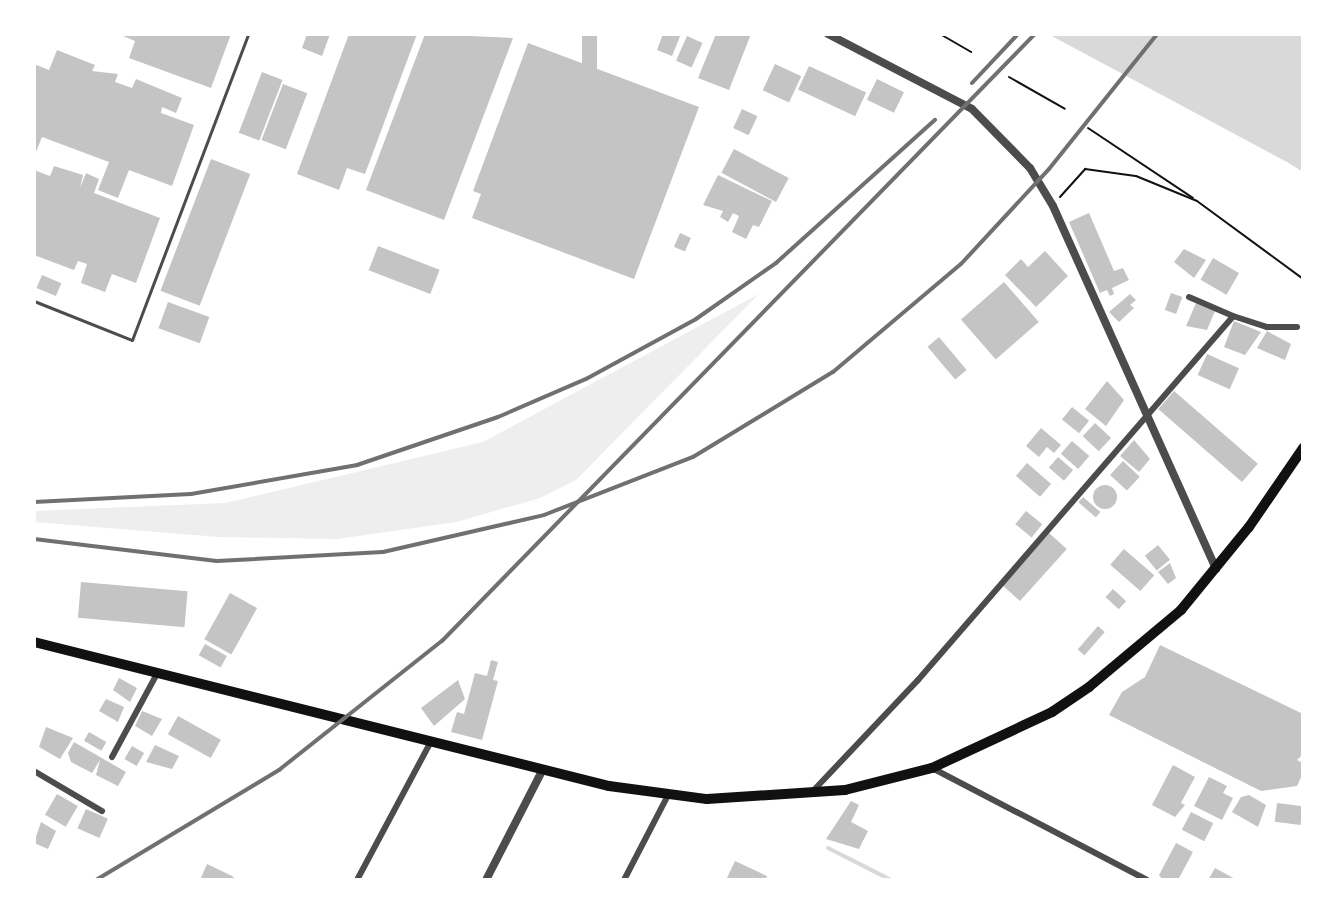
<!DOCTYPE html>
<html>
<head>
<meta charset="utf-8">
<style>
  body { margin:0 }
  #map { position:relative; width:1337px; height:914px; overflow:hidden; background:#fff; font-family:Lato,sans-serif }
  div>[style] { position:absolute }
  .green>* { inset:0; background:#eee }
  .water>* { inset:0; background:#d9d9d9 }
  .stream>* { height:4px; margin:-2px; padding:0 2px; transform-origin:2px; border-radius:2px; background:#d9d9d9 }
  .building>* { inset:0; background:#c4c4c4; transform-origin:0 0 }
  .round { border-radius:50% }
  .path>* { height:2px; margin:-1px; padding:0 1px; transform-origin:1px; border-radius:1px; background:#111 }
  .service>* { height:3px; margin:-1.5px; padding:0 1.5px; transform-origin:1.5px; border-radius:1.5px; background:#4c4c4c }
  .minor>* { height:6px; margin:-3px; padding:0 3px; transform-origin:3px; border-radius:3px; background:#4c4c4c }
  .tertiary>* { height:8px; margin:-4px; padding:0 4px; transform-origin:4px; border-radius:4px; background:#4c4c4c }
  .primary>* { height:10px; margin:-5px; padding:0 5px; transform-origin:5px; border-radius:5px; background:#111 }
  .rail>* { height:4px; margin:-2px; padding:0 2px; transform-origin:2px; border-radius:2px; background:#707070 }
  span { translate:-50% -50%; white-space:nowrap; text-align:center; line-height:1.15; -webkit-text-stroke:8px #fff; paint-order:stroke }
  .frame { position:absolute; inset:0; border:36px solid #fff; pointer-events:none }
</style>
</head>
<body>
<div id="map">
  <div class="green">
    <i style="clip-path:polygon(759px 294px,576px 480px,540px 498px,456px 522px,337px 539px,219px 537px,34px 522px,34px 511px,225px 503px,483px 442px)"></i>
  </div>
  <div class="water">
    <i style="clip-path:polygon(1048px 34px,1303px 34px,1303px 172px,1287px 162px)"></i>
  </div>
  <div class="stream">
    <i style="left:828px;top:848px;width:71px;rotate:26.9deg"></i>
  </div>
  <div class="building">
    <i style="clip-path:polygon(118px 34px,231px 34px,211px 88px,129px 58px,135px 41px)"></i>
    <i style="clip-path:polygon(307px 34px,330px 34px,322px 56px,302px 48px)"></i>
    <i style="clip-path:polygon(349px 34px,417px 34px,365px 174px,347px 168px,339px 190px,297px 174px)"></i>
    <i style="clip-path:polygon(425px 34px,513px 38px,444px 220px,366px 190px)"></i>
    <i style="left:582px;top:34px;width:15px;height:122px"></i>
    <i style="clip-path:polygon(663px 34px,681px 34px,672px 56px,657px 50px)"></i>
    <i style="clip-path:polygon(716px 34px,751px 34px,729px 90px,698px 78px)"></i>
    <i style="left:687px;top:36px;width:17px;height:27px;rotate:24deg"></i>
    <i style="clip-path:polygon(528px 43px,699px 107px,634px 279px,472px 218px,481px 194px,473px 191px)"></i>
    <i style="clip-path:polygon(57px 50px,95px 65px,92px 71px,118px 74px,115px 82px,132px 88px,136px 79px,182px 98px,176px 113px,162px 107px,161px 113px,194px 125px,172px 186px,129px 170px,118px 198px,98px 190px,109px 162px,42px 137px,34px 157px,34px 64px,49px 70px)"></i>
    <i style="left:775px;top:64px;width:29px;height:29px;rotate:25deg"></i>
    <i style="left:809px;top:66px;width:63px;height:26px;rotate:25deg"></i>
    <i style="left:262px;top:72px;width:22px;height:65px;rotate:21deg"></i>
    <i style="left:877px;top:79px;width:30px;height:23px;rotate:26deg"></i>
    <i style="left:283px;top:84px;width:26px;height:60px;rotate:21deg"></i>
    <i style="left:742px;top:109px;width:17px;height:21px;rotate:25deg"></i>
    <i style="left:734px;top:149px;width:62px;height:27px;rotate:28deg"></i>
    <i style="left:211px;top:159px;width:42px;height:141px;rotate:21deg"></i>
    <i style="clip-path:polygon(54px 166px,83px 175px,80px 188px,86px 173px,99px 179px,94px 193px,160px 218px,136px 283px,112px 274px,105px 292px,81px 283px,87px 264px,78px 261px,74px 270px,34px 255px,34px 170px,50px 176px)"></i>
    <i style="clip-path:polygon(718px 175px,772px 201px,759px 227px,753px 225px,746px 239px,732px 232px,739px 216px,733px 213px,728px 222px,720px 217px,723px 211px,703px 205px)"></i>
    <i style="clip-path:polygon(1089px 213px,1114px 271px,1123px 268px,1129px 280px,1112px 288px,1114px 294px,1110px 296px,1107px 290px,1100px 293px,1069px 222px)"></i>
    <i style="left:680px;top:233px;width:12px;height:15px;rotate:24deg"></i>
    <i style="left:378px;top:246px;width:66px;height:26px;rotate:21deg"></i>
    <i style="clip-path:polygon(1184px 249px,1206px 260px,1194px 278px,1174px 262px)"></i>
    <i style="clip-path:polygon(1045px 251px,1068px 276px,1036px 307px,1005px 275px,1021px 259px,1028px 267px)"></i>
    <i style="left:1213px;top:258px;width:30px;height:25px;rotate:30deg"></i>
    <i style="left:42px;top:275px;width:21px;height:14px;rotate:23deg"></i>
    <i style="left:1004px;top:282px;width:53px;height:57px;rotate:49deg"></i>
    <i style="left:1171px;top:293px;width:12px;height:18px;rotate:20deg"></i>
    <i style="clip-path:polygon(1130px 294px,1136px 300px,1130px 305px,1134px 308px,1119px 322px,1109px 312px)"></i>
    <i style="left:168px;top:302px;width:44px;height:28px;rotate:20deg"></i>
    <i style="clip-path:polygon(1196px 303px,1215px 311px,1207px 330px,1186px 326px)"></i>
    <i style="clip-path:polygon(1234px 321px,1261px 332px,1245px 355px,1224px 347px)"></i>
    <i style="clip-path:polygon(1267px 331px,1291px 344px,1285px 360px,1257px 348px)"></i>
    <i style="left:939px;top:337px;width:43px;height:15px;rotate:50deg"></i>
    <i style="left:1207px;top:354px;width:35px;height:23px;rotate:24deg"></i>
    <i style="clip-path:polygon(1107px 381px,1124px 400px,1106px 426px,1085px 409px)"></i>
    <i style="left:1174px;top:391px;width:111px;height:24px;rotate:41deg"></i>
    <i style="left:1072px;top:407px;width:22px;height:16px;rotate:39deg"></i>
    <i style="left:1095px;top:423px;width:22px;height:18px;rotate:43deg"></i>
    <i style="clip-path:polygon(1041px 428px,1061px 445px,1054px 453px,1047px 447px,1039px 457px,1026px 446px)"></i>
    <i style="clip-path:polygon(1134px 440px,1150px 459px,1139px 472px,1120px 456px)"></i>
    <i style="left:1072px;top:441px;width:23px;height:17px;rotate:41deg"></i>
    <i style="left:1058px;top:457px;width:20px;height:14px;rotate:41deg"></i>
    <i style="left:1123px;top:461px;width:23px;height:19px;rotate:43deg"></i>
    <i style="left:1027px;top:463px;width:32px;height:17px;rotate:41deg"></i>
    <i class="round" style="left:1093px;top:485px;width:24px;height:24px"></i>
    <i style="left:1083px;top:497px;width:23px;height:7px;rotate:41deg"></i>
    <i style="left:1026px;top:511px;width:21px;height:17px;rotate:39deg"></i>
    <i style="left:1049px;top:533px;width:24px;height:70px;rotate:42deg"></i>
    <i style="left:1158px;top:545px;width:19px;height:17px;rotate:51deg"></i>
    <i style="left:1124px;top:549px;width:40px;height:21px;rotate:41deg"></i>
    <i style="clip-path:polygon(1170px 563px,1176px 578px,1168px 584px,1158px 572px)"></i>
    <i style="left:81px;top:582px;width:107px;height:36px;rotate:5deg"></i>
    <i style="left:1113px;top:589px;width:18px;height:11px;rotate:43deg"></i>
    <i style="left:230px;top:593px;width:31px;height:53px;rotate:29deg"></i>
    <i style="left:1098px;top:626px;width:9px;height:31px;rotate:41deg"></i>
    <i style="left:205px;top:644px;width:25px;height:13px;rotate:29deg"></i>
    <i style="clip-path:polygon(1160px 645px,1303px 714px,1303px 754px,1297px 760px,1303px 763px,1303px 773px,1297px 786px,1261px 791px,1109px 715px,1122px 692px,1145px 677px)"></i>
    <i style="clip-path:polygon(491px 660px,498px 662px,493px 680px,498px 681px,482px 740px,451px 732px,457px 712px,464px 714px,475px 673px,487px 676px)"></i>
    <i style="clip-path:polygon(119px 678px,137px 688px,130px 702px,113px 690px)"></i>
    <i style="clip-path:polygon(458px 680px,465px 699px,434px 726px,421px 708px)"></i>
    <i style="clip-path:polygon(106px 699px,124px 707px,118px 722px,99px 711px)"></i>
    <i style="clip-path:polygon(142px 711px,162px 719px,152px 736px,135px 726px)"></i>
    <i style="left:178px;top:716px;width:49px;height:21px;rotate:29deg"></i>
    <i style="clip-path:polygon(46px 727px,73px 738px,60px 759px,39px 747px)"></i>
    <i style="left:89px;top:732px;width:20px;height:10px;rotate:30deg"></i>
    <i style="clip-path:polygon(74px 742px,126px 772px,118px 786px,96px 775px,100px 760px,92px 773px,71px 762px,68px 753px)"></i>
    <i style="clip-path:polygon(155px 745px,179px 756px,172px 769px,146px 762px)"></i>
    <i style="left:132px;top:746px;width:14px;height:15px;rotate:30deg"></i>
    <i style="clip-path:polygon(1173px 765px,1195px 777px,1181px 803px,1185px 805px,1175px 817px,1152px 805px)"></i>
    <i style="clip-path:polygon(1209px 777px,1227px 786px,1223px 793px,1233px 798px,1222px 820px,1194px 806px)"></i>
    <i style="left:57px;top:794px;width:24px;height:24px;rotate:30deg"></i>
    <i style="clip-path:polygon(1249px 795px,1266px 805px,1258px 827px,1232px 812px,1241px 797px)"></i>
    <i style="clip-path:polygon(851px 801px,859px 805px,851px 822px,868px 831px,859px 849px,826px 839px)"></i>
    <i style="left:1277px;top:803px;width:26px;height:19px;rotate:7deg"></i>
    <i style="left:86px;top:809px;width:24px;height:21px;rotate:24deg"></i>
    <i style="left:1191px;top:812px;width:25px;height:20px;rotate:27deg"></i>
    <i style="clip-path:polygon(41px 822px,56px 831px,48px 849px,34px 843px)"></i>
    <i style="clip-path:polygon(1176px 843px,1193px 852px,1178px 880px,1163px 880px,1159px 875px)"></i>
    <i style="clip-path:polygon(735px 861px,767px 876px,765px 880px,726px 880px)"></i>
    <i style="clip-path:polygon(207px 864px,232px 876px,237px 880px,200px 880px)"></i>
    <i style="clip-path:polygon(1215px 868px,1237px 880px,1208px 880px)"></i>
  </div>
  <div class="path">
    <i style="left:940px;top:34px;width:36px;rotate:30deg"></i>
    <i style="left:1009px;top:77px;width:64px;rotate:29.7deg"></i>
    <i style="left:1088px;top:128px;width:126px;rotate:33.7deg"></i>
    <i style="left:1060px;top:197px;width:38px;rotate:-48deg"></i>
    <i style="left:1085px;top:169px;width:51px;rotate:7.8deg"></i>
    <i style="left:1136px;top:176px;width:66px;rotate:22.3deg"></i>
    <i style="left:1197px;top:201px;width:132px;rotate:36.3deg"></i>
  </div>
  <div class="service">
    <i style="left:34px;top:301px;width:105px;rotate:21.7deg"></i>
    <i style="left:132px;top:340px;width:327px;rotate:-69.2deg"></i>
  </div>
  <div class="minor">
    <i style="left:1189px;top:297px;width:48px;rotate:23.4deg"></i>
    <i style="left:112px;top:757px;width:97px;rotate:-61.6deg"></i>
    <i style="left:932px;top:768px;width:242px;rotate:27.5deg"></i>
    <i style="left:34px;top:771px;width:79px;rotate:30.5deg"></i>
    <i style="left:813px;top:791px;width:153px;rotate:-46.6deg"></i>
    <i style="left:918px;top:680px;width:481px;rotate:-49.1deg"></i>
    <i style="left:1233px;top:316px;width:36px;rotate:18deg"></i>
    <i style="left:1267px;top:327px;width:30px"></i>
    <i style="left:357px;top:880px;width:155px;rotate:-61.9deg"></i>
    <i style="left:624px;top:880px;width:96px;rotate:-62.6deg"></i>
  </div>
  <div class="tertiary">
    <i style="left:828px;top:34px;width:162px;rotate:27.5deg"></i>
    <i style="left:972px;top:109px;width:83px;rotate:45.5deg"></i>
    <i style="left:1030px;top:168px;width:44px;rotate:58.8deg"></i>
    <i style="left:1053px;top:206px;width:398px;rotate:65.8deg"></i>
    <i style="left:486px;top:880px;width:123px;rotate:-62.8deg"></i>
  </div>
  <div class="primary">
    <i style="left:34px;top:642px;width:593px;rotate:14.06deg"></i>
    <i style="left:609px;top:786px;width:99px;rotate:7.6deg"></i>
    <i style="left:707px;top:799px;width:138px;rotate:-3.7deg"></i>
    <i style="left:845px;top:790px;width:90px;rotate:-14.2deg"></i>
    <i style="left:932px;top:768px;width:132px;rotate:-25deg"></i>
    <i style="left:1052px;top:712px;width:45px;rotate:-34deg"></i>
    <i style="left:1089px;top:687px;width:120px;rotate:-39.9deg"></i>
    <i style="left:1181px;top:610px;width:107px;rotate:-50.7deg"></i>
    <i style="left:1249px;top:527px;width:96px;rotate:-55.6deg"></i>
  </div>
  <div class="rail">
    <i style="left:972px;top:83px;width:67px;rotate:-46.8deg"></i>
    <i style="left:34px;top:502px;width:157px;rotate:-2.9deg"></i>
    <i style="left:191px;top:494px;width:169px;rotate:-9.9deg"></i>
    <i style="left:357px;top:465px;width:149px;rotate:-18.8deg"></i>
    <i style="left:498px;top:417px;width:96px;rotate:-23.4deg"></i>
    <i style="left:586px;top:379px;width:125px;rotate:-28.6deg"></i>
    <i style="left:696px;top:319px;width:98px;rotate:-35deg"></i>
    <i style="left:776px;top:263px;width:214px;rotate:-42deg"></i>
    <i style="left:34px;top:539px;width:184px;rotate:6.9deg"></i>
    <i style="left:217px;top:561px;width:166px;rotate:-3.1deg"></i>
    <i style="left:383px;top:552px;width:165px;rotate:-12.9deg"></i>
    <i style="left:544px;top:515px;width:160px;rotate:-21.3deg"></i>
    <i style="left:693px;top:457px;width:164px;rotate:-31.3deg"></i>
    <i style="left:833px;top:372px;width:167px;rotate:-40.2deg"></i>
    <i style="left:961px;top:264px;width:129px;rotate:-47.2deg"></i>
    <i style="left:1049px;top:169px;width:173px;rotate:-51.3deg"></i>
    <i style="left:96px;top:880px;width:214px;rotate:-31deg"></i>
    <i style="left:279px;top:770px;width:208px;rotate:-38.4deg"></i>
    <i style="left:442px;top:641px;width:849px;rotate:-45.67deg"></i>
  </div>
  <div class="frame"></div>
</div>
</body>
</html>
